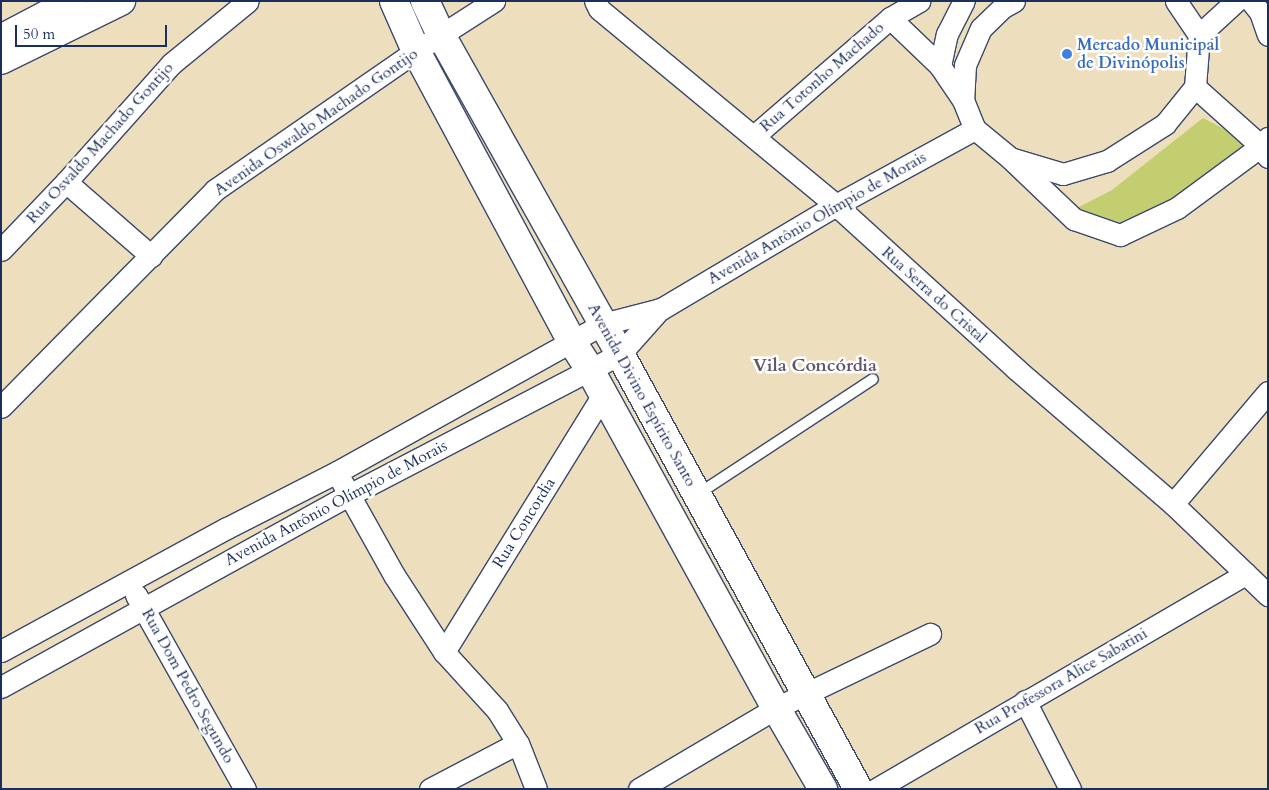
<!DOCTYPE html>
<html>
<head>
<meta charset="utf-8">
<style>
  body { margin:0 }
  #map { position:relative; width:1269px; height:790px; overflow:hidden; background:#eddfbd; font-family:Cardo,serif }
  div>[style] { position:absolute }
  .green>* { inset:0; background:#c2ce70 }
  .roads { filter:drop-shadow(1px 0 #3a496c) drop-shadow(-1px 0 #3a496c) drop-shadow(0 1px #3a496c) drop-shadow(0 -1px #3a496c) }
  .lane>* { height:10px; margin:-5px; padding:0 5px; transform-origin:5px; border-radius:5px; background:#fff }
  .street>* { height:21px; margin:-10.5px; padding:0 10.5px; transform-origin:10.5px; border-radius:10.5px; background:#fff }
  .secondary>* { height:28px; margin:-14px; padding:0 14px; transform-origin:14px; border-radius:14px; background:#fff }
  .dots>* { width:14px; height:14px; translate:-50% -50%; box-sizing:border-box; border:2px solid #fff; border-radius:50% }
  span { translate:-50% -50%; white-space:nowrap; text-align:center; line-height:1.15; -webkit-text-stroke:5px #fff; paint-order:stroke }
  .shop-label { font-size:16px; color:#366cbe; font-weight:700 }
  .left { translate:0 -50%; text-align:left }
  .street-label { font-size:16px; color:#1b2f5e }
  .neighbourhood-label { font-size:18px; color:#5f566b; font-weight:700 }
  .frame { position:absolute; inset:0; border:2px solid #1b2f5e; pointer-events:none }
  .scale { position:absolute; left:15px; top:25px; width:152px; height:22px; box-sizing:border-box; border:2px solid #1b2f5e; border-top:0; padding-left:6px; font-size:15px; line-height:18px; white-space:nowrap; color:#1b2f5e; -webkit-text-stroke:4px #fff; paint-order:stroke }
</style>
</head>
<body>
<div id="map">
  <div class="green">
    <i style="clip-path:polygon(1203px 118px,1253px 144px,1177px 199px,1124px 224px,1077px 208px,1112px 190px)"></i>
  </div>
  <div class="roads">
    <div class="lane">
      <i style="left:698px;top:494px;width:209px;rotate:-33.3deg"></i>
    </div>
    <div class="street">
      <i style="left:595px;top:1px;width:9px;rotate:63deg"></i>
      <i style="left:599px;top:9px;width:308px;rotate:39.6deg"></i>
      <i style="left:836px;top:205px;width:244px;rotate:42.3deg"></i>
      <i style="left:1016px;top:369px;width:207px;rotate:40.7deg"></i>
      <i style="left:1173px;top:504px;width:132px;rotate:43.8deg"></i>
      <i style="left:1014px;top:1px;width:13px;rotate:151deg"></i>
      <i style="left:1003px;top:7px;width:30px;rotate:136deg"></i>
      <i style="left:981px;top:28px;width:40px;rotate:113.4deg"></i>
      <i style="left:965px;top:65px;width:35px;rotate:93deg"></i>
      <i style="left:963px;top:100px;width:31px;rotate:68deg"></i>
      <i style="left:975px;top:129px;width:45px;rotate:39.6deg"></i>
      <i style="left:1010px;top:158px;width:55px;rotate:16.8deg"></i>
      <i style="left:1063px;top:174px;width:46px;rotate:-16.5deg"></i>
      <i style="left:1107px;top:161px;width:69px;rotate:-32.5deg"></i>
      <i style="left:1165px;top:124px;width:48px;rotate:-51deg"></i>
      <i style="left:1195px;top:87px;width:52px;rotate:-85.6deg"></i>
      <i style="left:1199px;top:35px;width:41px;rotate:-124.1deg"></i>
      <i style="left:1251px;top:1px;width:14px;rotate:51deg"></i>
      <i style="left:1260px;top:12px;width:24px;rotate:71deg"></i>
      <i style="left:890px;top:18px;width:69px;rotate:43.8deg"></i>
      <i style="left:1199px;top:35px;width:50px;rotate:-42.6deg"></i>
      <i style="left:1195px;top:87px;width:89px;rotate:41.8deg"></i>
      <i style="left:1261px;top:146px;width:13px;rotate:58deg"></i>
      <i style="left:963px;top:100px;width:41px;rotate:-124.1deg"></i>
      <i style="left:940px;top:66px;width:33px;rotate:-78deg"></i>
      <i style="left:947px;top:34px;width:37px;rotate:-63deg"></i>
      <i style="left:754px;top:136px;width:180px;rotate:-40.9deg"></i>
      <i style="left:890px;top:18px;width:34px;rotate:-30deg"></i>
      <i style="left:1012px;top:160px;width:86px;rotate:43.6deg"></i>
      <i style="left:1074px;top:219px;width:49px;rotate:19.2deg"></i>
      <i style="left:1120px;top:235px;width:63px;rotate:-25.3deg"></i>
      <i style="left:1177px;top:208px;width:104px;rotate:-36.4deg"></i>
      <i style="left:1261px;top:146px;width:11px;rotate:-49deg"></i>
      <i style="left:66px;top:182px;width:113px;rotate:41deg"></i>
      <i style="left:1px;top:250px;width:94px;rotate:-46.3deg"></i>
      <i style="left:66px;top:182px;width:158px;rotate:-48.3deg"></i>
      <i style="left:171px;top:64px;width:99px;rotate:-39.3deg"></i>
      <i style="left:1px;top:407px;width:305px;rotate:-45.4deg"></i>
      <i style="left:215px;top:190px;width:244px;rotate:-34.7deg"></i>
      <i style="left:416px;top:51px;width:93px;rotate:-32.7deg"></i>
      <i style="left:342px;top:482px;width:107px;rotate:60.8deg"></i>
      <i style="left:394px;top:575px;width:92px;rotate:57deg"></i>
      <i style="left:444px;top:652px;width:79px;rotate:47.6deg"></i>
      <i style="left:497px;top:710px;width:39px;rotate:58deg"></i>
      <i style="left:518px;top:743px;width:49px;rotate:68.6deg"></i>
      <i style="left:1173px;top:504px;width:147px;rotate:-49.7deg"></i>
      <i style="left:136px;top:595px;width:223px;rotate:60.7deg"></i>
      <i style="left:1px;top:651px;width:257px;rotate:-28.6deg"></i>
      <i style="left:227px;top:528px;width:123px;rotate:-27deg"></i>
      <i style="left:337px;top:472px;width:304px;rotate:-29.1deg"></i>
      <i style="left:603px;top:324px;width:60px;rotate:-14.5deg"></i>
      <i style="left:661px;top:309px;width:204px;rotate:-30.7deg"></i>
      <i style="left:836px;top:205px;width:158px;rotate:-28.7deg"></i>
      <i style="left:444px;top:652px;width:302px;rotate:-58.3deg"></i>
      <i style="left:1px;top:687px;width:397px;rotate:-28.9deg"></i>
      <i style="left:349px;top:495px;width:305px;rotate:-27.5deg"></i>
      <i style="left:620px;top:354px;width:60px;rotate:-48.4deg"></i>
      <i style="left:1025px;top:701px;width:99px;rotate:62.9deg"></i>
      <i style="left:430px;top:789px;width:99px;rotate:-27.6deg"></i>
      <i style="left:639px;top:789px;width:159px;rotate:-30.6deg"></i>
      <i style="left:776px;top:708px;width:171px;rotate:-25.7deg"></i>
      <i style="left:876px;top:789px;width:428px;rotate:-30.2deg"></i>
    </div>
    <div class="secondary">
      <i style="left:394px;top:1px;width:55px;rotate:66.3deg"></i>
      <i style="left:416px;top:51px;width:330px;rotate:61.8deg"></i>
      <i style="left:572px;top:342px;width:33px;rotate:57deg"></i>
      <i style="left:590px;top:370px;width:386px;rotate:61.2deg"></i>
      <i style="left:776px;top:708px;width:94px;rotate:59.9deg"></i>
      <i style="left:425px;top:1px;width:38px;rotate:65deg"></i>
      <i style="left:441px;top:35px;width:366px;rotate:60.7deg"></i>
      <i style="left:620px;top:354px;width:496px;rotate:61.3deg"></i>
      <i style="left:1px;top:39px;width:81px;rotate:-27.8deg"></i>
      <i style="left:1px;top:60px;width:134px;rotate:-26.2deg"></i>
    </div>
  </div>
  <div class="dots">
    <i style="left:1067px;top:54px;background:#3f7fe0"></i>
  </div>
  <div class="shop-label">
    <span class="left" style="left:1077px;top:54px">Mercado Municipal<br>de Divinópolis</span>
  </div>
  <div class="street-label">
    <span style="left:822px;top:77px;rotate:-41deg">Rua Totonho Machado</span>
    <span style="left:316px;top:122px;rotate:-35deg">Avenida Oswaldo Machado Gontijo</span>
    <span style="left:100px;top:143px;rotate:-48deg">Rua Osvaldo Machado Gontijo</span>
    <span style="left:817px;top:218px;rotate:-30deg">Avenida Antônio Olímpio de Morais</span>
    <span style="left:934px;top:295px;rotate:42deg">Rua Serra do Cristal</span>
    <span style="left:642px;top:395px;rotate:61deg">Avenida Divino Espírito Santo</span>
    <span style="left:336px;top:503px;rotate:-28deg">Avenida Antônio Olímpio de Morais</span>
    <span style="left:524px;top:523px;rotate:-58deg">Rua Concordia</span>
    <span style="left:1061px;top:681px;rotate:-30deg">Rua Professora Alice Sabatini</span>
    <span style="left:188px;top:686px;rotate:61deg">Rua Dom Pedro Segundo</span>
  </div>
  <div class="neighbourhood-label">
    <span style="left:815px;top:366px">Vila Concórdia</span>
  </div>
  <div class="frame"></div>
  <div class="scale">50 m</div>
</div>
</body>
</html>
